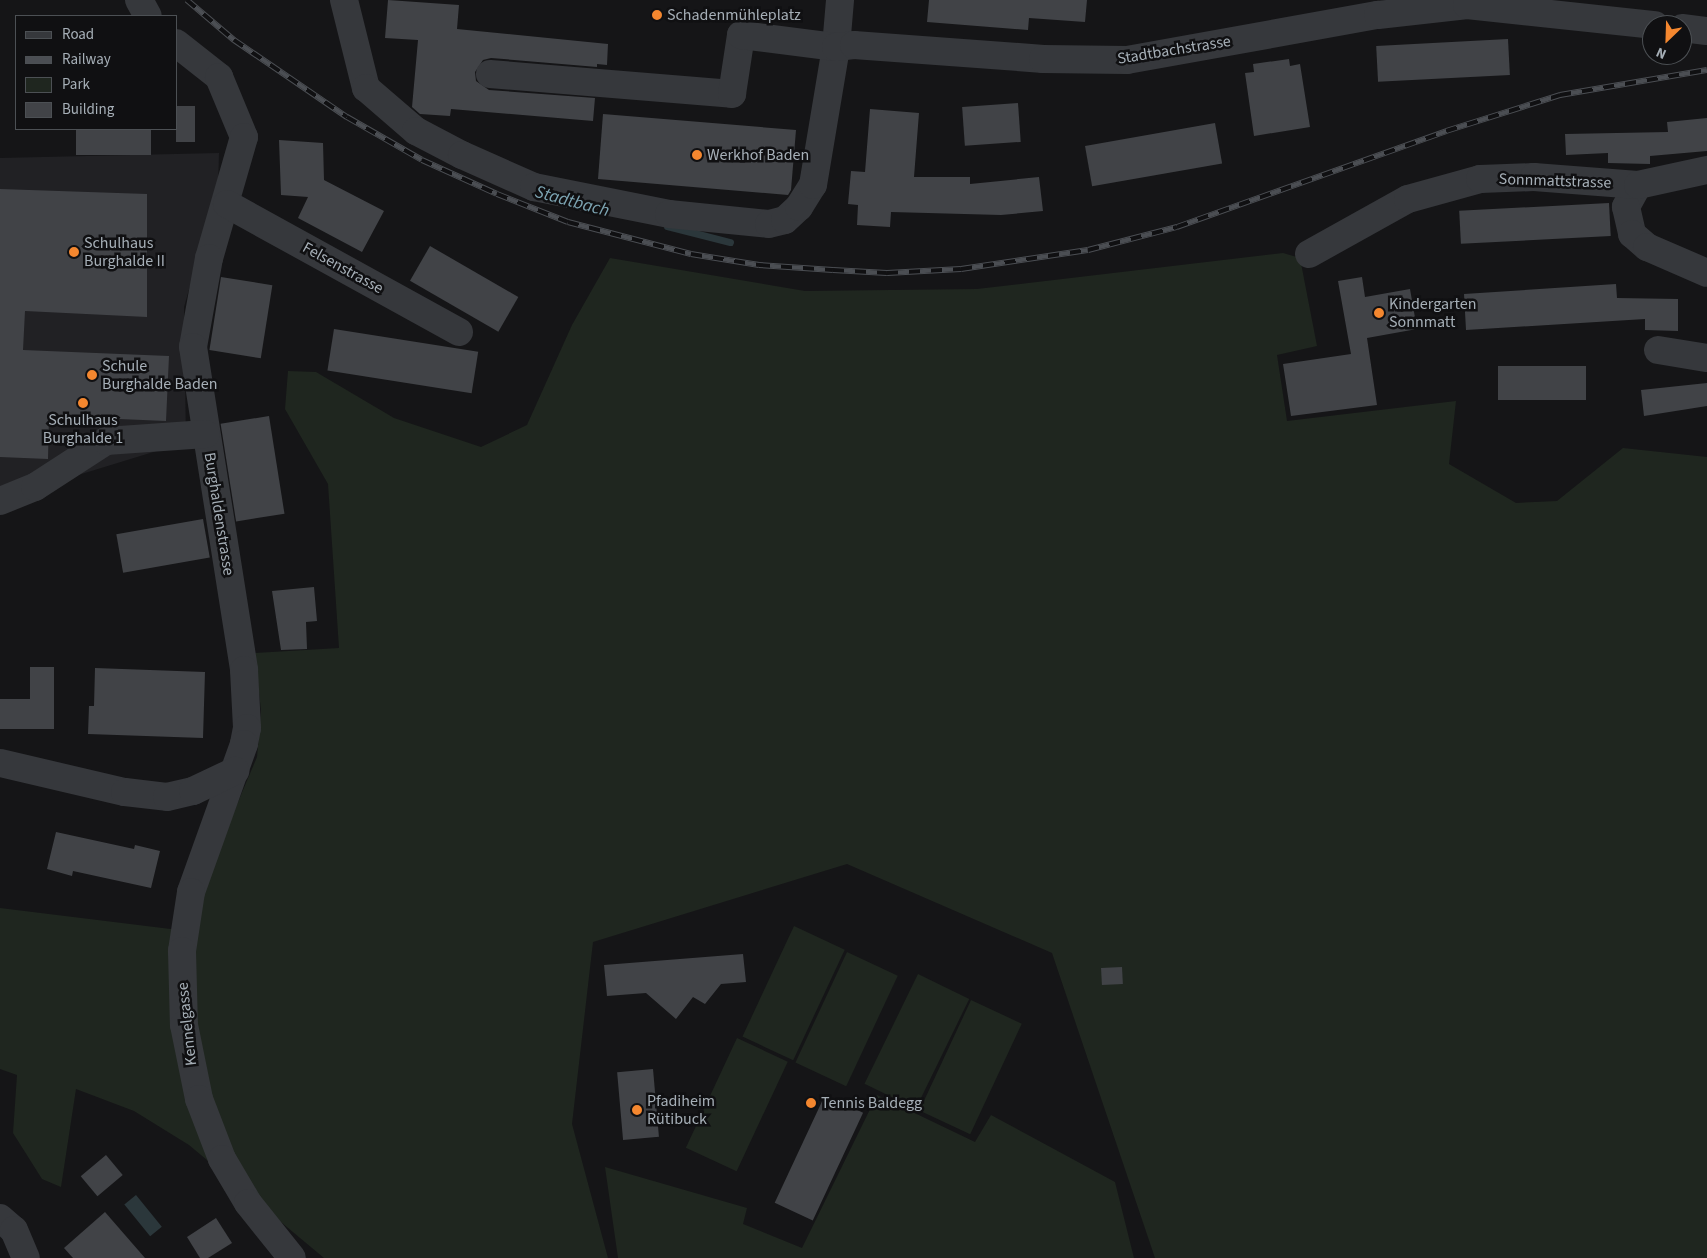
<!DOCTYPE html>
<html>
<head>
<meta charset="utf-8">
<style>
  body { margin:0 }
  #map { position:relative; width:1707px; height:1258px; overflow:hidden; background:#151517; font-family:"Source Sans 3",sans-serif }
  div>[style] { position:absolute }
  .built>* { inset:0; background:#212124 }
  .green>* { inset:0; background:#1f261f; transform-origin:0 0 }
  .water>* { inset:0; background:#2b373b; transform-origin:0 0 }
  .stream>* { height:7px; margin:-3.5px; padding:0 3.5px; transform-origin:3.5px; border-radius:3.5px; background:#2b373b }
  .building>* { inset:0; background:#414347; transform-origin:0 0 }
  .minor>* { height:28px; margin:-14px; padding:0 14px; transform-origin:14px; border-radius:14px; background:#36383c }
  .rail>* { height:5.5px; margin-top:-2.75px; transform-origin:0; background:repeating-linear-gradient(90deg,#101012 0 11px,#4b4e53 0 22px); box-sizing:border-box; border-block:1px solid #4b4e53 }
  .dots>* { width:14px; height:14px; translate:-50% -50%; box-sizing:border-box; border:2px solid #101012; border-radius:50% }
  span { translate:-50% -50%; white-space:nowrap; text-align:center; line-height:1.15; -webkit-text-stroke:5px #101012; paint-order:stroke }
  .poi-label { font-size:16px; color:#a6afb7 }
  .left { translate:0 -50%; text-align:left }
  .street-label { font-size:16px; color:#a6afb7 }
  .water-label { font-size:18px; color:#7da5b3; font-style:italic }
  .legend { position:absolute; left:15px; top:15px; width:162px; height:115px; box-sizing:border-box; background:#101012; border:1px solid #4c5054; margin:0; padding:6px 9px; list-style:none; font-size:15px; color:#a6afb7 }
  .legend li { display:flex; align-items:center; gap:10px; height:25px }
  .legend b { width:25px; border:1px solid #4c5054 }
  .north { position:absolute; left:1642px; top:15px; width:50px; height:50px; box-sizing:border-box; background:#101012; border:1px solid #4c5054; border-radius:50%; rotate:204deg; font-size:14px; font-weight:700; line-height:20px; text-align:center; color:#a6afb7 }
  .north::after { content:''; display:block; margin:auto; width:18px; height:22px; background:#f4872f; clip-path:polygon(50% 0,100% 100%,50% 72%,0 100%) }
</style>
</head>
<body>
<div id="map">
  <div class="built">
    <i style="clip-path:polygon(219px 153px,218px 188px,184px 307px,186px 442px,75px 476px,0 511px,0 158px)"></i>
  </div>
  <div class="green">
    <i style="clip-path:polygon(1283px 253px,1300px 258px,1317px 346px,1277px 355px,1287px 421px,1456px 401px,1449px 464px,1516px 503px,1557px 501px,1623px 448px,1707px 457px,1707px 1258px,1155px 1258px,1052px 953px,847px 864px,593px 942px,572px 1124px,608px 1258px,324px 1258px,189px 1145px,134px 1111px,76px 1089px,61px 1187px,42px 1179px,13px 1133px,17px 1075px,0 1069px,0 908px,195px 932px,210px 868px,257px 757px,261px 711px,255px 653px,339px 648px,328px 484px,285px 409px,288px 371px,316px 372px,394px 418px,481px 447px,527px 425px,572px 325px,610px 258px,805px 291px,977px 289px)"></i>
    <i style="left:794px;top:926px;width:56px;height:122px;rotate:25deg"></i>
    <i style="left:847px;top:952px;width:56px;height:122px;rotate:25deg"></i>
    <i style="left:918px;top:974px;width:57px;height:122px;rotate:26deg"></i>
    <i style="left:971px;top:1000px;width:56px;height:122px;rotate:25deg"></i>
    <i style="left:737px;top:1038px;width:56px;height:121px;rotate:25deg"></i>
    <i style="clip-path:polygon(877px 1095px,975px 1142px,991px 1115px,1115px 1182px,1134px 1258px,618px 1258px,605px 1167px,747px 1208px,743px 1224px,802px 1248px)"></i>
  </div>
  <div class="water">
    <i style="left:136px;top:1195px;width:41px;height:15px;rotate:51deg"></i>
  </div>
  <div class="stream">
    <i style="left:667px;top:226px;width:65px;rotate:14.3deg"></i>
  </div>
  <div class="building">
    <i style="clip-path:polygon(388px 0,459px 5px,457px 29px,608px 44px,607px 65px,597px 64px,597px 67px,491px 58px,483px 60px,475px 72px,476px 81px,489px 90px,595px 98px,593px 121px,451px 109px,450px 116px,420px 114px,412px 107px,418px 40px,385px 38px)"></i>
    <i style="clip-path:polygon(929px 0,1087px 0,1085px 22px,1029px 18px,1028px 30px,927px 22px)"></i>
    <i style="left:1508px;top:39px;width:36px;height:132px;rotate:87deg"></i>
    <i style="clip-path:polygon(1289px 59px,1290px 66px,1300px 64px,1310px 127px,1254px 136px,1245px 73px,1254px 72px,1253px 64px)"></i>
    <i style="left:1018px;top:103px;width:39px;height:56px;rotate:86deg"></i>
    <i style="left:176px;top:106px;width:19px;height:36px"></i>
    <i style="clip-path:polygon(870px 109px,919px 113px,914px 177px,970px 177px,970px 184px,1039px 177px,1043px 211px,1001px 215px,891px 212px,890px 227px,857px 225px,858px 205px,848px 204px,851px 171px,865px 172px)"></i>
    <i style="clip-path:polygon(603px 114px,796px 130px,791px 190px,788px 195px,598px 179px)"></i>
    <i style="clip-path:polygon(1707px 118px,1707px 151px,1650px 156px,1650px 164px,1608px 163px,1608px 153px,1566px 155px,1565px 134px,1668px 132px,1667px 122px)"></i>
    <i style="left:1215px;top:123px;width:41px;height:132px;rotate:80deg"></i>
    <i style="left:76px;top:129px;width:75px;height:26px"></i>
    <i style="clip-path:polygon(279px 140px,323px 143px,324px 180px,384px 211px,362px 252px,298px 218px,308px 197px,281px 195px)"></i>
    <i style="clip-path:polygon(0 189px,147px 194px,147px 317px,25px 311px,23px 350px,169px 356px,166px 421px,49px 416px,48px 459px,0 457px)"></i>
    <i style="left:1609px;top:203px;width:33px;height:150px;rotate:87deg"></i>
    <i style="left:430px;top:246px;width:102px;height:40px;rotate:30deg"></i>
    <i style="left:221px;top:277px;width:52px;height:74px;rotate:9deg"></i>
    <i style="clip-path:polygon(1362px 277px,1365px 297px,1410px 289px,1417px 329px,1367px 338px,1377px 405px,1291px 416px,1283px 364px,1351px 354px,1338px 281px)"></i>
    <i style="clip-path:polygon(1616px 284px,1617px 298px,1678px 299px,1678px 331px,1645px 330px,1645px 319px,1466px 330px,1464px 294px)"></i>
    <i style="left:334px;top:329px;width:146px;height:42px;rotate:9deg"></i>
    <i style="left:1498px;top:366px;width:88px;height:34px"></i>
    <i style="clip-path:polygon(1707px 383px,1707px 406px,1644px 416px,1641px 390px)"></i>
    <i style="left:269px;top:416px;width:99px;height:49px;rotate:81deg"></i>
    <i style="left:203px;top:519px;width:39px;height:88px;rotate:80deg"></i>
    <i style="clip-path:polygon(314px 587px,317px 621px,306px 622px,307px 649px,281px 650px,272px 591px)"></i>
    <i style="clip-path:polygon(30px 667px,54px 667px,54px 729px,0 729px,0 699px,30px 699px)"></i>
    <i style="clip-path:polygon(95px 668px,205px 672px,203px 738px,88px 734px,89px 706px,94px 706px)"></i>
    <i style="clip-path:polygon(56px 832px,134px 849px,135px 845px,160px 851px,151px 888px,73px 871px,72px 876px,47px 869px)"></i>
    <i style="clip-path:polygon(743px 954px,746px 982px,721px 984px,705px 1004px,693px 997px,676px 1019px,646px 993px,607px 996px,604px 965px)"></i>
    <i style="left:1122px;top:967px;width:17px;height:21px;rotate:87deg"></i>
    <i style="left:653px;top:1069px;width:68px;height:36px;rotate:85deg"></i>
    <i style="left:825px;top:1095px;width:42px;height:119px;rotate:25deg"></i>
    <i style="left:106px;top:1155px;width:26px;height:33px;rotate:50deg"></i>
    <i style="clip-path:polygon(105px 1212px,145px 1258px,73px 1258px,64px 1248px)"></i>
    <i style="clip-path:polygon(216px 1218px,232px 1243px,208px 1258px,200px 1258px,187px 1237px)"></i>
  </div>
  <div class="minor">
    <i style="left:139px;top:0;width:18px;rotate:61deg"></i>
    <i style="left:344px;top:0;width:91px;rotate:76deg"></i>
    <i style="left:366px;top:88px;width:66px;rotate:40.7deg"></i>
    <i style="left:416px;top:131px;width:52px;rotate:27.6deg"></i>
    <i style="left:462px;top:155px;width:79px;rotate:24deg"></i>
    <i style="left:534px;top:187px;width:138px;rotate:11.3deg"></i>
    <i style="left:669px;top:214px;width:100px;rotate:5.7deg"></i>
    <i style="left:769px;top:224px;width:16px;rotate:-14deg"></i>
    <i style="left:785px;top:220px;width:19px;rotate:-43deg"></i>
    <i style="left:799px;top:207px;width:26px;rotate:-58deg"></i>
    <i style="left:813px;top:185px;width:140px;rotate:-80.5deg"></i>
    <i style="left:836px;top:47px;width:47px;rotate:-85.1deg"></i>
    <i style="left:1682px;top:28px;width:25px;rotate:7deg"></i>
    <i style="left:176px;top:43px;width:55px;rotate:38.3deg"></i>
    <i style="left:219px;top:77px;width:65px;rotate:67.4deg"></i>
    <i style="left:244px;top:137px;width:126px;rotate:106.1deg"></i>
    <i style="left:209px;top:258px;width:90px;rotate:100.2deg"></i>
    <i style="left:193px;top:347px;width:327px;rotate:81deg"></i>
    <i style="left:244px;top:670px;width:58px;rotate:87deg"></i>
    <i style="left:247px;top:728px;width:16px;rotate:101deg"></i>
    <i style="left:244px;top:744px;width:157px;rotate:109.7deg"></i>
    <i style="left:191px;top:892px;width:60px;rotate:98.7deg"></i>
    <i style="left:182px;top:951px;width:74px;rotate:88.5deg"></i>
    <i style="left:184px;top:1025px;width:76px;rotate:78.5deg"></i>
    <i style="left:199px;top:1099px;width:64px;rotate:69deg"></i>
    <i style="left:222px;top:1159px;width:51px;rotate:59.4deg"></i>
    <i style="left:248px;top:1203px;width:70px;rotate:51.3deg"></i>
    <i style="left:490px;top:74px;width:243px;rotate:4.7deg"></i>
    <i style="left:732px;top:94px;width:60px;rotate:-81.3deg"></i>
    <i style="left:741px;top:35px;width:96px;rotate:7.2deg"></i>
    <i style="left:836px;top:47px;width:18px;rotate:-6deg"></i>
    <i style="left:854px;top:45px;width:190px;rotate:4.2deg"></i>
    <i style="left:1043px;top:59px;width:84px;rotate:0.7deg"></i>
    <i style="left:1127px;top:60px;width:255px;rotate:-10.2deg"></i>
    <i style="left:1378px;top:15px;width:90px;rotate:-6.4deg"></i>
    <i style="left:1467px;top:5px;width:189px;rotate:6.1deg"></i>
    <i style="left:1638px;top:185px;width:25px;rotate:119deg"></i>
    <i style="left:1626px;top:207px;width:28px;rotate:77deg"></i>
    <i style="left:1632px;top:234px;width:20px;rotate:41deg"></i>
    <i style="left:1647px;top:247px;width:65px;rotate:23.4deg"></i>
    <i style="left:227px;top:204px;width:265px;rotate:28.9deg"></i>
    <i style="left:1309px;top:254px;width:113px;rotate:-29.1deg"></i>
    <i style="left:1408px;top:199px;width:75px;rotate:-15.5deg"></i>
    <i style="left:1480px;top:179px;width:54px;rotate:-2.1deg"></i>
    <i style="left:1534px;top:177px;width:104px;rotate:4.4deg"></i>
    <i style="left:1638px;top:185px;width:71px;rotate:-12.3deg"></i>
    <i style="left:1658px;top:350px;width:50px;rotate:9.3deg"></i>
    <i style="left:0;top:501px;width:38px;rotate:-22deg"></i>
    <i style="left:35px;top:487px;width:85px;rotate:-32.9deg"></i>
    <i style="left:106px;top:441px;width:100px;rotate:-4deg"></i>
    <i style="left:0;top:763px;width:128px;rotate:13.1deg"></i>
    <i style="left:125px;top:792px;width:42px;rotate:6.8deg"></i>
    <i style="left:167px;top:797px;width:27px;rotate:-13deg"></i>
    <i style="left:193px;top:791px;width:47px;rotate:-25.5deg"></i>
    <i style="left:0;top:1218px;width:18px;rotate:41deg"></i>
    <i style="left:14px;top:1230px;width:30px;rotate:67deg"></i>
  </div>
  <div class="rail">
    <i style="left:187px;top:0;width:62px;rotate:40.4deg"></i>
    <i style="left:234px;top:40px;width:137px;rotate:34.3deg"></i>
    <i style="left:347px;top:117px;width:86px;rotate:29.8deg"></i>
    <i style="left:422px;top:160px;width:82px;rotate:24.4deg"></i>
    <i style="left:497px;top:194px;width:76px;rotate:21.5deg"></i>
    <i style="left:568px;top:222px;width:127px;rotate:14.6deg"></i>
    <i style="left:691px;top:254px;width:69px;rotate:9.2deg"></i>
    <i style="left:759px;top:265px;width:74px;rotate:3.9deg"></i>
    <i style="left:833px;top:270px;width:54px;rotate:3.2deg"></i>
    <i style="left:887px;top:273px;width:74px;rotate:-3.1deg"></i>
    <i style="left:961px;top:269px;width:128px;rotate:-8.5deg"></i>
    <i style="left:1088px;top:250px;width:92px;rotate:-14.5deg"></i>
    <i style="left:1177px;top:227px;width:286px;rotate:-19.6deg"></i>
    <i style="left:1446px;top:131px;width:120px;rotate:-17.5deg"></i>
    <i style="left:1560px;top:95px;width:149px;rotate:-9.7deg"></i>
  </div>
  <div class="dots">
    <i style="left:657px;top:15px;background:#f4872f"></i>
    <i style="left:697px;top:155px;background:#f4872f"></i>
    <i style="left:74px;top:252px;background:#f4872f"></i>
    <i style="left:1379px;top:313px;background:#f4872f"></i>
    <i style="left:92px;top:375px;background:#f4872f"></i>
    <i style="left:83px;top:403px;background:#f4872f"></i>
    <i style="left:811px;top:1103px;background:#f4872f"></i>
    <i style="left:637px;top:1110px;background:#f4872f"></i>
  </div>
  <div class="poi-label">
    <span class="left" style="left:667px;top:15px">Schadenmühleplatz</span>
    <span class="left" style="left:707px;top:155px">Werkhof Baden</span>
    <span class="left" style="left:84px;top:252px">Schulhaus<br>Burghalde II</span>
    <span class="left" style="left:1389px;top:313px">Kindergarten<br>Sonnmatt</span>
    <span class="left" style="left:102px;top:375px">Schule<br>Burghalde Baden</span>
    <span style="left:83px;top:429px">Schulhaus<br>Burghalde 1</span>
    <span class="left" style="left:647px;top:1110px">Pfadiheim<br>Rütibuck</span>
    <span class="left" style="left:821px;top:1103px">Tennis Baldegg</span>
  </div>
  <div class="street-label">
    <span style="left:1174px;top:50px;rotate:-9deg">Stadtbachstrasse</span>
    <span style="left:1555px;top:181px;rotate:2deg">Sonnmattstrasse</span>
    <span style="left:343px;top:268px;rotate:29deg">Felsenstrasse</span>
    <span style="left:219px;top:514px;rotate:81deg">Burghaldenstrasse</span>
    <span style="left:187px;top:1024px;rotate:-96deg">Kennelgasse</span>
  </div>
  <div class="water-label">
    <span style="left:572px;top:202px;rotate:15deg">Stadtbach</span>
  </div>
  <ul class="legend">
  <li><b style="height:6px;background:#36383c"></b>Road</li>
  <li><b style="height:6px;background:#4b4e53"></b>Railway</li>
  <li><b style="height:14px;background:#1f261f"></b>Park</li>
  <li><b style="height:14px;background:#414347"></b>Building</li>
  </ul>
  <div class="north">N</div>
</div>
</body>
</html>
